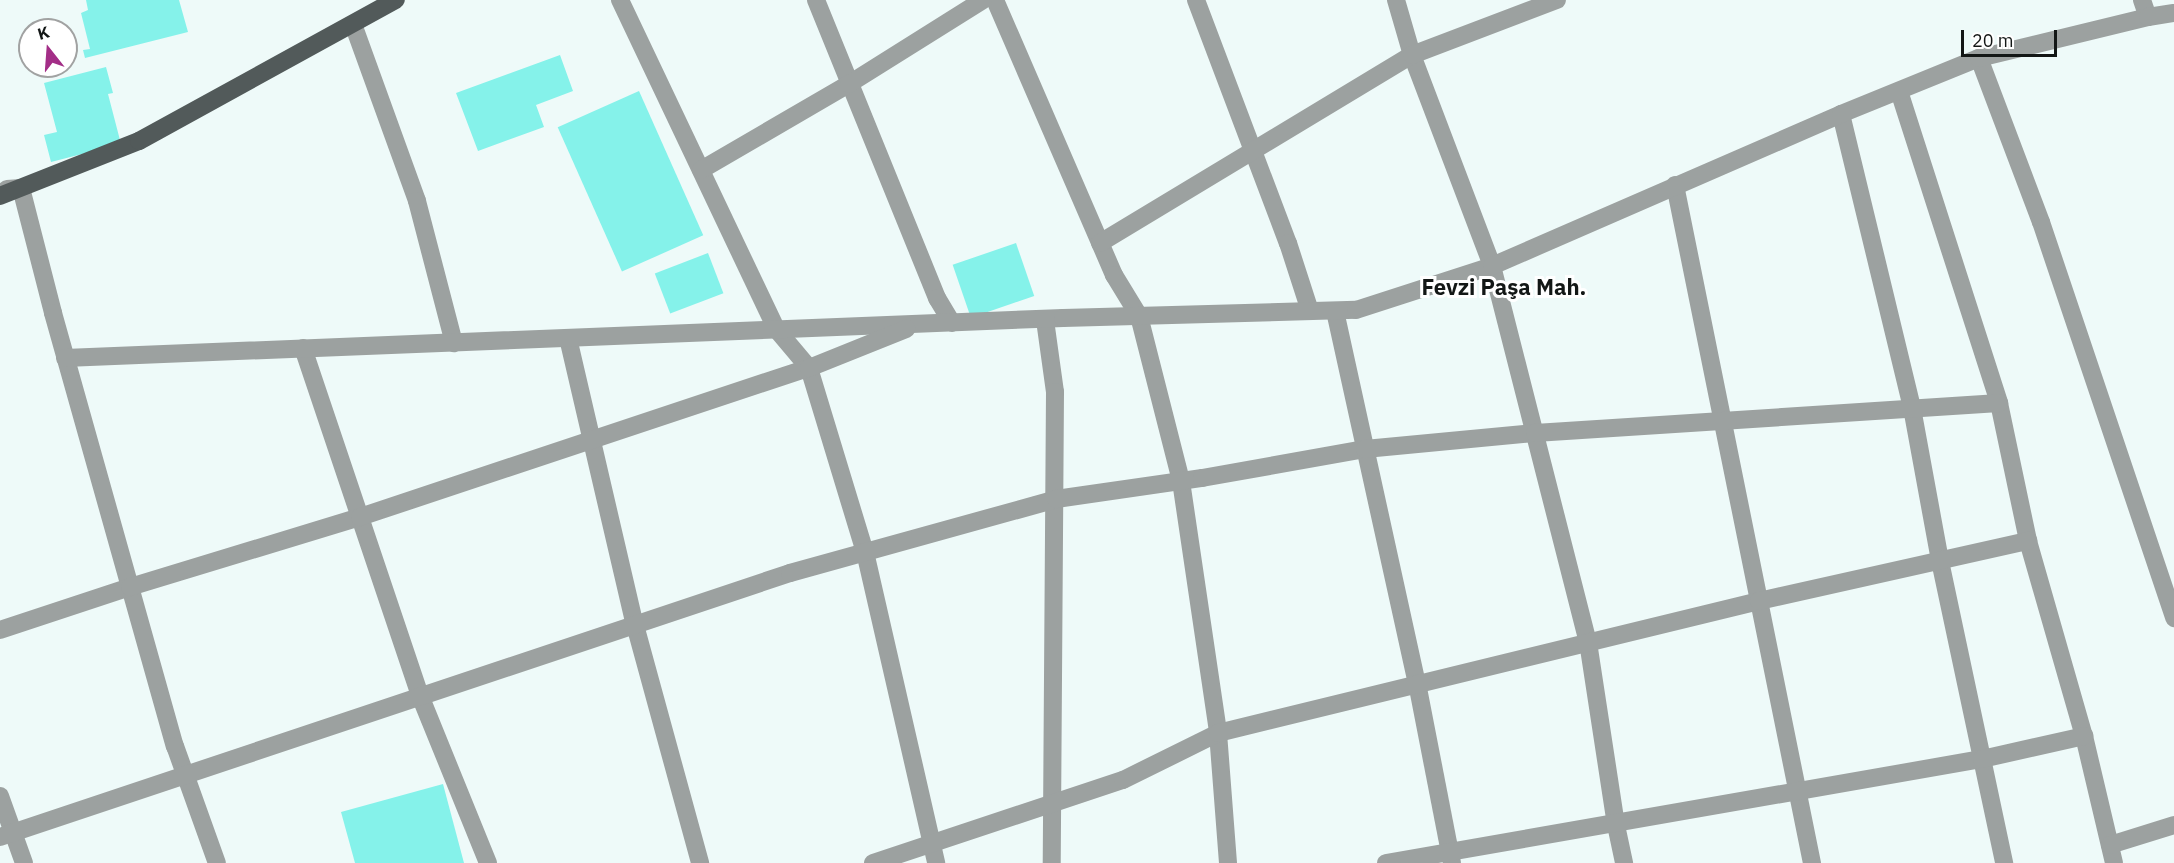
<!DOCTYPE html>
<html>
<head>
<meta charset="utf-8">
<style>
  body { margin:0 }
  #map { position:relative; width:2174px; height:863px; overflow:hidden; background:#eefaf9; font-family:"IBM Plex Sans",sans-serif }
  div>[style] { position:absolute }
  .building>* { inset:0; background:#85f2ea; transform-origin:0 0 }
  .minor>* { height:18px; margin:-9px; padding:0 9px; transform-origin:9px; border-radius:9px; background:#9ca1a0 }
  .major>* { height:18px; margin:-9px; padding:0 9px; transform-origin:9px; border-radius:9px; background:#525a5a }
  span { translate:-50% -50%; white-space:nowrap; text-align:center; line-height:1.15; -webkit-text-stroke:6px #fff; paint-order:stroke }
  .district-label { font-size:22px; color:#131716; font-weight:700 }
  .north { position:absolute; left:18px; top:18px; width:60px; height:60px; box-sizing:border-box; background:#fff; border:2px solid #a1a2a2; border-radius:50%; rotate:343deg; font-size:16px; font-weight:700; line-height:24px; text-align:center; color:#131716 }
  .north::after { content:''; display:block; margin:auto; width:21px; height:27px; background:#a32e87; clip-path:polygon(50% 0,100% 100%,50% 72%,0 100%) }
  .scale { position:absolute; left:1961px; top:30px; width:96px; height:27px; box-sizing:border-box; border:3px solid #131716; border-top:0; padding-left:8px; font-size:18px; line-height:21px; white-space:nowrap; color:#131716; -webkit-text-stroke:4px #fff; paint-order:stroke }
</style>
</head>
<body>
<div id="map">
  <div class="building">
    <i style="clip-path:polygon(86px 0,179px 0,188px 32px,85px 58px,83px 50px,90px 49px,81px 13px,88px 10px)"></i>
    <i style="clip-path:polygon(560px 55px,573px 91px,536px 105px,544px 127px,478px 151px,456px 93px)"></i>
    <i style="clip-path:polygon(106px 67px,113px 93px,108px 94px,121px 144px,51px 162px,44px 135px,57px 132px,44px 83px)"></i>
    <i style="left:639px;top:91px;width:158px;height:89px;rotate:66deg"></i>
    <i style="left:1016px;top:243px;width:56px;height:67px;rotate:71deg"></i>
    <i style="left:708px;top:253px;width:43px;height:57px;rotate:69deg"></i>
    <i style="clip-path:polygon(443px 784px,464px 863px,355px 863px,341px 812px)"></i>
  </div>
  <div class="minor">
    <i style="left:620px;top:0;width:365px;rotate:64.6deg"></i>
    <i style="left:777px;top:330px;width:50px;rotate:49.9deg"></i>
    <i style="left:809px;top:368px;width:192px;rotate:73.1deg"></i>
    <i style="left:865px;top:552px;width:319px;rotate:77.1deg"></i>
    <i style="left:816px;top:0;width:322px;rotate:67.9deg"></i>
    <i style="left:937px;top:298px;width:29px;rotate:59deg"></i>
    <i style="left:995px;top:0;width:300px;rotate:66.6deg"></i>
    <i style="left:1114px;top:275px;width:48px;rotate:58.6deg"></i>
    <i style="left:1139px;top:316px;width:170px;rotate:75.7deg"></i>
    <i style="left:1181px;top:481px;width:255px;rotate:81.6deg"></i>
    <i style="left:1218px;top:733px;width:130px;rotate:85.6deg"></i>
    <i style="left:1196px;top:0;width:260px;rotate:69.3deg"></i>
    <i style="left:1288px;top:243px;width:71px;rotate:72.1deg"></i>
    <i style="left:1396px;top:0;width:57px;rotate:73.8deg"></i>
    <i style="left:1412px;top:55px;width:226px;rotate:69.2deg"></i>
    <i style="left:1492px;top:266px;width:388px;rotate:75.7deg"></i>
    <i style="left:1588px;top:642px;width:185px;rotate:81.3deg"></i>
    <i style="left:1616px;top:825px;width:39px;rotate:78deg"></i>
    <i style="left:2142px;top:0;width:18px;rotate:71deg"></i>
    <i style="left:353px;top:24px;width:188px;rotate:70.1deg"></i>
    <i style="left:417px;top:201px;width:147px;rotate:75.4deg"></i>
    <i style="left:1979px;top:58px;width:175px;rotate:69.3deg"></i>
    <i style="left:2041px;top:222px;width:418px;rotate:71.4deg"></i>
    <i style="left:1899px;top:91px;width:328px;rotate:72.2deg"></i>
    <i style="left:1999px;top:403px;width:141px;rotate:78.1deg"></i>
    <i style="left:2028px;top:541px;width:203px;rotate:74deg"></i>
    <i style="left:2084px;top:736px;width:130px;rotate:76.7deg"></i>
    <i style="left:1841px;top:114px;width:302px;rotate:76.4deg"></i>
    <i style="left:1912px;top:408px;width:156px;rotate:79.6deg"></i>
    <i style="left:1940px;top:561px;width:309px;rotate:78deg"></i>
    <i style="left:701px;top:170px;width:171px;rotate:-30.2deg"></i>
    <i style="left:849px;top:84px;width:158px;rotate:-32.1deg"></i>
    <i style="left:1675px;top:185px;width:692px;rotate:78.58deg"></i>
    <i style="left:7px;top:189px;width:14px;rotate:-4deg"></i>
    <i style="left:21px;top:188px;width:129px;rotate:75.6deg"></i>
    <i style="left:53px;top:313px;width:450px;rotate:74.3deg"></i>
    <i style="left:175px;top:746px;width:124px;rotate:70.3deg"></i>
    <i style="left:1100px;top:243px;width:364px;rotate:-31.1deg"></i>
    <i style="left:1412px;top:55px;width:155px;rotate:-20.8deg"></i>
    <i style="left:1335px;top:311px;width:381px;rotate:77.6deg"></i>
    <i style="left:1417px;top:683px;width:183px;rotate:79deg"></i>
    <i style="left:1045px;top:320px;width:73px;rotate:82.1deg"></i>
    <i style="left:1055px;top:392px;width:471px;rotate:90.4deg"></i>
    <i style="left:568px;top:338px;width:295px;rotate:76.9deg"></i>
    <i style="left:635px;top:625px;width:247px;rotate:74.7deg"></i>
    <i style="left:303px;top:348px;width:369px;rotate:71.4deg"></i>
    <i style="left:421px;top:698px;width:178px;rotate:67.9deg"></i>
    <i style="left:65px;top:358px;width:999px;rotate:-2.3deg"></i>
    <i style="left:1063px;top:318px;width:293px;rotate:-1.6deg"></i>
    <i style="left:1356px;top:310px;width:143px;rotate:-17.9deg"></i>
    <i style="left:1492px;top:266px;width:381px;rotate:-23.5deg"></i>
    <i style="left:1841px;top:114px;width:149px;rotate:-22.1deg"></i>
    <i style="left:1979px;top:58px;width:174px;rotate:-13.6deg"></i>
    <i style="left:2148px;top:17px;width:26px;rotate:-9deg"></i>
    <i style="left:0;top:630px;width:137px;rotate:-18.3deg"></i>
    <i style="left:130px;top:587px;width:240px;rotate:-16.9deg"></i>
    <i style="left:360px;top:517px;width:473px;rotate:-18.4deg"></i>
    <i style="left:809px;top:368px;width:105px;rotate:-21.9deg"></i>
    <i style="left:0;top:796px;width:71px;rotate:70.3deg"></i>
    <i style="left:0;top:837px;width:833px;rotate:-18.48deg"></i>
    <i style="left:790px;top:573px;width:276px;rotate:-15.5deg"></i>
    <i style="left:1056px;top:499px;width:148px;rotate:-8.2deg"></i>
    <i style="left:1202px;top:478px;width:166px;rotate:-10.1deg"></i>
    <i style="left:1365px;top:449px;width:171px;rotate:-5.4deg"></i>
    <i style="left:1535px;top:433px;width:465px;rotate:-3.7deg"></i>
    <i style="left:2110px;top:845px;width:67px;rotate:-17.4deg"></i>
    <i style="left:873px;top:863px;width:263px;rotate:-18.4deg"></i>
    <i style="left:1123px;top:780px;width:106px;rotate:-26.3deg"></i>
    <i style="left:1218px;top:733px;width:557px;rotate:-13.71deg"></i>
    <i style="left:1759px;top:601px;width:276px;rotate:-12.6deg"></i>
    <i style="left:1386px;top:863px;width:605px;rotate:-9.9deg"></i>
    <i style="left:1982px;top:759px;width:105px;rotate:-12.7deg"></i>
  </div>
  <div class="major">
    <i style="left:0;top:196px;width:149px;rotate:-21.6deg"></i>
    <i style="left:139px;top:141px;width:293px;rotate:-28.8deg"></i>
  </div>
  <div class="district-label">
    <span style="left:1504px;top:287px">Fevzi Paşa Mah.</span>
  </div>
  <div class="north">K</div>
  <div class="scale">20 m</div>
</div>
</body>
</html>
